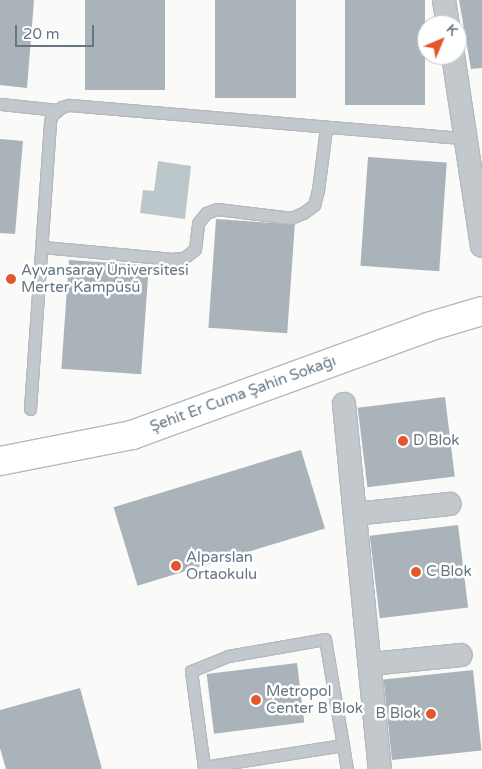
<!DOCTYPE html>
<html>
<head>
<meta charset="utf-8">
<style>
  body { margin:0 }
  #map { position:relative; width:482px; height:769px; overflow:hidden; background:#fafaf8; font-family:"Varela Round",sans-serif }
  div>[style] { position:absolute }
  .water>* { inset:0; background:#bbc7cb }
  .building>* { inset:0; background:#aab3b9; transform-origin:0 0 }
  .roads { filter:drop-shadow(1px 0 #b3babf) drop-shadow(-1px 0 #b3babf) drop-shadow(0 1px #b3babf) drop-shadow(0 -1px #b3babf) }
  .service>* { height:11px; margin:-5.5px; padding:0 5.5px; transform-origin:5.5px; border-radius:5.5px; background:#c3c8cc }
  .minor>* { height:22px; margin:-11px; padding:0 11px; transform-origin:11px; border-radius:11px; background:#c3c8cc }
  .secondary>* { height:28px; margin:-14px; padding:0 14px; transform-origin:14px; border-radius:14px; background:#fff }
  .dots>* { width:14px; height:14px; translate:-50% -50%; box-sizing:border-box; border:2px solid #fff; border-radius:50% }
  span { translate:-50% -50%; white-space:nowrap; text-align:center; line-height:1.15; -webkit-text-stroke:5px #fff; paint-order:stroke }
  .poi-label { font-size:15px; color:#657683 }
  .left { translate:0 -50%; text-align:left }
  .right { translate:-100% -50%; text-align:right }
  .street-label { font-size:15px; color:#657683 }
  .north { position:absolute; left:417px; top:15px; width:50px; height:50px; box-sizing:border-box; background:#fff; border:1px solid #c1c8cd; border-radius:50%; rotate:45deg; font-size:14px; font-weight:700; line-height:20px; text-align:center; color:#657683 }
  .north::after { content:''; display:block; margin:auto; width:18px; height:22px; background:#e4572e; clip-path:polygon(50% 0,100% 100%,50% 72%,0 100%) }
  .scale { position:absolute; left:15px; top:25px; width:79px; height:22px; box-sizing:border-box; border:2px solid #657683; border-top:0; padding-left:6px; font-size:15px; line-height:18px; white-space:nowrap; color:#657683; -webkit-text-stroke:4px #fff; paint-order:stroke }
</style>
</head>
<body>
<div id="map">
  <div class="water">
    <i style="clip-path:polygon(158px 161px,191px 166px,185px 219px,140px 213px,143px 190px,154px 191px)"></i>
  </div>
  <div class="building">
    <i style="clip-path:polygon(0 0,34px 0,27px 88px,0 85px)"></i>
    <i style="left:85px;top:0;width:80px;height:90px"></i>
    <i style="left:215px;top:0;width:81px;height:98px"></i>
    <i style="left:345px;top:0;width:80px;height:105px"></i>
    <i style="clip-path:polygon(459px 0,482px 0,482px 68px,471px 69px)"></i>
    <i style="clip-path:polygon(0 139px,23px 141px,15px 234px,0 233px)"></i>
    <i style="left:368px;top:157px;width:79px;height:109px;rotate:4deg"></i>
    <i style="left:216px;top:219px;width:79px;height:109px;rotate:4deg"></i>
    <i style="left:69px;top:260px;width:80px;height:109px;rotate:4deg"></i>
    <i style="left:445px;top:397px;width:80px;height:88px;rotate:83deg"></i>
    <i style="left:301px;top:450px;width:82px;height:196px;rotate:73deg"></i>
    <i style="left:458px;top:525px;width:83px;height:89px;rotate:83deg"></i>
    <i style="left:297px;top:663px;width:60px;height:91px;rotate:83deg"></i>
    <i style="left:473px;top:670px;width:81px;height:90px;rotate:84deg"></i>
    <i style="clip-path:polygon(80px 688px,102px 769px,6px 769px,0 748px,0 710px)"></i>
  </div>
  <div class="roads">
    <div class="service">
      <i style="left:0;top:104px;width:57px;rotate:6deg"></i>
      <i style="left:43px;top:247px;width:130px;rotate:5.3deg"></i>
      <i style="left:172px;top:259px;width:12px;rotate:-5deg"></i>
      <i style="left:184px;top:258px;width:14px;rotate:-39deg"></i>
      <i style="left:195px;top:249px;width:26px;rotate:-83deg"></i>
      <i style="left:198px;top:223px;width:13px;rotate:-51deg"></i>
      <i style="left:206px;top:213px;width:12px;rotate:-20deg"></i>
      <i style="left:217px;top:209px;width:75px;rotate:6.9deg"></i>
      <i style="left:291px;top:218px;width:13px;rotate:-23deg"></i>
      <i style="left:303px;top:213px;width:14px;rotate:-36deg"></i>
      <i style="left:314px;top:205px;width:16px;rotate:-75deg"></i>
      <i style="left:318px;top:190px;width:63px;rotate:-82.6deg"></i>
      <i style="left:30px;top:409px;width:289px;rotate:-86deg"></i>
      <i style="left:50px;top:121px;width:6px;rotate:-72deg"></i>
      <i style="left:52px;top:115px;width:13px;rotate:-39deg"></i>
      <i style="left:62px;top:107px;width:7px;rotate:-16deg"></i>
      <i style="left:69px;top:105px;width:397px;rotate:4.8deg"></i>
      <i style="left:343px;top:745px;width:141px;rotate:171deg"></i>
      <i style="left:204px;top:767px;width:97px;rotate:-97.7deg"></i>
      <i style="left:191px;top:671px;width:40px;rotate:-22deg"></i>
      <i style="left:228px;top:656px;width:98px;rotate:-9.9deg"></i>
      <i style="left:325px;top:639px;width:108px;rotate:80.4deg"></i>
      <i style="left:343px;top:745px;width:24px;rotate:81deg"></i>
    </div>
    <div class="minor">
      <i style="left:444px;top:0;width:25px;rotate:81deg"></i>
      <i style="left:453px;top:55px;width:193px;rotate:81.4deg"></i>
      <i style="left:344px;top:404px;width:367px;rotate:84.4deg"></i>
      <i style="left:355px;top:514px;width:95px;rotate:-6.1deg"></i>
      <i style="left:370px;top:664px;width:91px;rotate:-5.6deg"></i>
    </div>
    <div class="secondary">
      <i style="left:0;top:461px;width:135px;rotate:-11.1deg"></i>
      <i style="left:132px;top:435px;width:315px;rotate:-20deg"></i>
      <i style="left:428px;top:327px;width:56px;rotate:-16.5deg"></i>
    </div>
  </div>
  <div class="dots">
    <i style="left:11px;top:279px;background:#e4572e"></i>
    <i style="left:403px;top:441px;background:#e4572e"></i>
    <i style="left:176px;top:566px;background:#e4572e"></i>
    <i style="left:416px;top:572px;background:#e4572e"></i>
    <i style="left:256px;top:700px;background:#e4572e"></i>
    <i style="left:431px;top:714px;background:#e4572e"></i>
  </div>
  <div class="poi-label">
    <span class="left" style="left:21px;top:279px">Ayvansaray Üniversitesi<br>Merter Kampüsü</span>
    <span class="left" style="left:413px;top:441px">D Blok</span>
    <span class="left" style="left:186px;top:566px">Alparslan<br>Ortaokulu</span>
    <span class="left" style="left:426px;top:572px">C Blok</span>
    <span class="left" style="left:266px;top:700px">Metropol<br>Center B Blok</span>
    <span class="right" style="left:421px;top:714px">B Blok</span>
  </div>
  <div class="street-label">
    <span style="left:243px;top:394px;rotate:-20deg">Şehit Er Cuma Şahin Sokağı</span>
  </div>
  <div class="north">K</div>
  <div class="scale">20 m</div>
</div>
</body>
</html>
